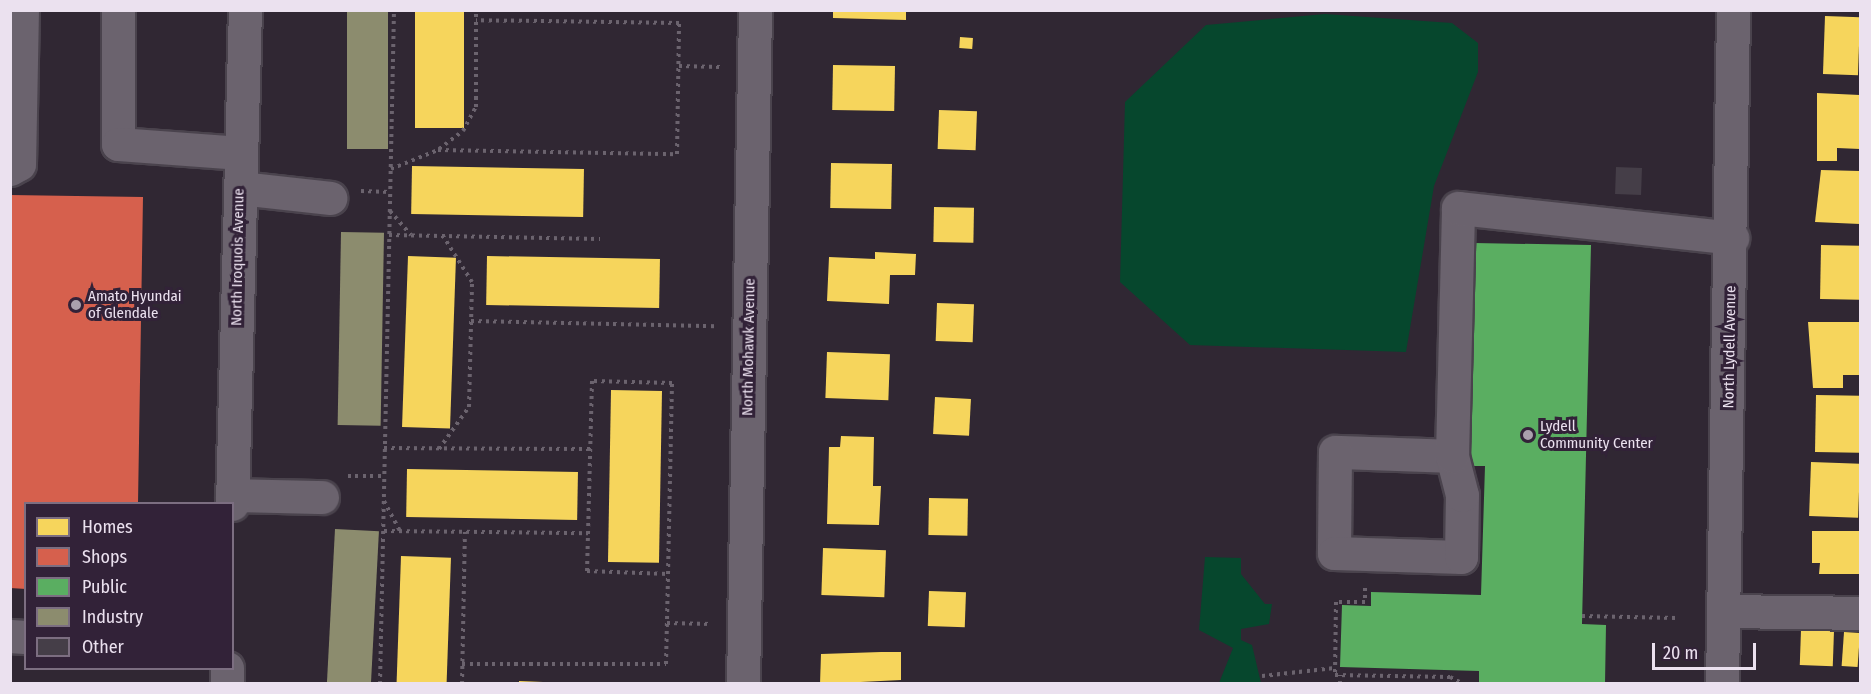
<!DOCTYPE html>
<html>
<head>
<meta charset="utf-8">
<style>
  body { margin:0 }
  #map { position:relative; width:1871px; height:694px; overflow:hidden; background:#302733; font-family:"Fira Sans Condensed",sans-serif }
  div>[style] { position:absolute }
  .green>* { inset:0; background:#06472d }
  .homes>* { inset:0; background:#f6d55c; transform-origin:0 0 }
  .shops>* { inset:0; background:#d6604d }
  .public>* { inset:0; background:#5aae61 }
  .industry>* { inset:0; background:#8c8c6e; transform-origin:0 0 }
  .building>* { inset:0; background:#453e48; transform-origin:0 0 }
  .path>* { height:4px; margin-top:-2px; transform-origin:0; background:repeating-linear-gradient(90deg,#6b636e 0 3px,transparent 0 7.5px) }
  .roads { filter:drop-shadow(2px 0 #4a434d) drop-shadow(-2px 0 #4a434d) drop-shadow(0 2px #4a434d) drop-shadow(0 -2px #4a434d) }
  .minor>* { height:33px; margin:-16.5px; padding:0 16.5px; transform-origin:16.5px; border-radius:16.5px; background:#6b636e }
  .dots>* { width:16px; height:16px; translate:-50% -50%; box-sizing:border-box; border:3px solid #322238; border-radius:50% }
  span { translate:-50% -50%; white-space:nowrap; text-align:center; line-height:1.15; -webkit-text-stroke:6px #322238; paint-order:stroke }
  .street-label { font-size:15px; color:#ebe1ef }
  .poi-label { font-size:15px; color:#ebe1ef }
  .left { translate:0 -50%; text-align:left }
  .frame { position:absolute; inset:0; border:12px solid #ebe1ef; pointer-events:none }
  .legend { position:absolute; left:24px; top:502px; width:210px; height:168px; box-sizing:border-box; background:#322238; border:2px solid #7c6e81; margin:0; padding:8px 10px; list-style:none; font-size:18px; color:#ebe1ef }
  .legend li { display:flex; align-items:center; gap:12px; height:30px }
  .legend b { width:30px; border:2px solid #7c6e81 }
  .scale { position:absolute; left:1652px; top:643px; width:104px; height:27px; box-sizing:border-box; border:3px solid #ebe1ef; border-top:0; padding-left:8px; font-size:18px; line-height:21px; white-space:nowrap; color:#ebe1ef; -webkit-text-stroke:4px #322238; paint-order:stroke }
</style>
</head>
<body>
<div id="map">
  <div class="green">
    <i style="clip-path:polygon(1325px 14px,1452px 23px,1478px 43px,1478px 72px,1434px 186px,1406px 352px,1190px 345px,1120px 282px,1125px 102px,1206px 25px)"></i>
    <i style="clip-path:polygon(1205px 557px,1241px 558px,1241px 574px,1265px 604px,1272px 604px,1269px 624px,1241px 629px,1241px 640px,1252px 645px,1261px 683px,1219px 683px,1233px 648px,1199px 630px)"></i>
  </div>
  <div class="homes">
    <i style="left:415px;top:10px;width:49px;height:118px"></i>
    <i style="clip-path:polygon(833px 10px,906px 10px,906px 20px,833px 18px)"></i>
    <i style="left:1825px;top:16px;width:35px;height:58px;rotate:2deg"></i>
    <i style="left:960px;top:37px;width:13px;height:11px;rotate:4deg"></i>
    <i style="left:833px;top:65px;width:62px;height:45px;rotate:1deg"></i>
    <i style="clip-path:polygon(1817px 93px,1860px 95px,1860px 149px,1837px 148px,1837px 161px,1817px 161px)"></i>
    <i style="left:939px;top:110px;width:38px;height:39px;rotate:2deg"></i>
    <i style="left:831px;top:163px;width:61px;height:45px;rotate:1deg"></i>
    <i style="left:412px;top:166px;width:172px;height:48px;rotate:1deg"></i>
    <i style="clip-path:polygon(1821px 170px,1860px 171px,1860px 224px,1815px 222px)"></i>
    <i style="left:934px;top:207px;width:40px;height:35px;rotate:1deg"></i>
    <i style="left:1821px;top:245px;width:39px;height:54px;rotate:1deg"></i>
    <i style="clip-path:polygon(875px 252px,916px 254px,915px 275px,890px 275px,889px 304px,827px 301px,829px 257px,875px 259px)"></i>
    <i style="left:408px;top:256px;width:48px;height:171px;rotate:2deg"></i>
    <i style="left:487px;top:256px;width:173px;height:49px;rotate:1deg"></i>
    <i style="left:937px;top:303px;width:37px;height:38px;rotate:2deg"></i>
    <i style="clip-path:polygon(1808px 322px,1860px 322px,1860px 375px,1843px 375px,1843px 388px,1813px 388px)"></i>
    <i style="left:827px;top:352px;width:63px;height:46px;rotate:2deg"></i>
    <i style="left:611px;top:390px;width:51px;height:172px;rotate:1deg"></i>
    <i style="left:1816px;top:395px;width:44px;height:57px;rotate:1deg"></i>
    <i style="left:935px;top:397px;width:36px;height:37px;rotate:3deg"></i>
    <i style="clip-path:polygon(841px 436px,874px 437px,873px 486px,881px 486px,879px 525px,827px 524px,829px 447px,840px 447px)"></i>
    <i style="left:1811px;top:462px;width:49px;height:54px;rotate:2deg"></i>
    <i style="left:407px;top:469px;width:171px;height:48px;rotate:1deg"></i>
    <i style="left:929px;top:498px;width:39px;height:37px;rotate:1deg"></i>
    <i style="clip-path:polygon(1812px 531px,1860px 531px,1860px 574px,1819px 574px,1820px 563px,1812px 563px)"></i>
    <i style="left:823px;top:548px;width:63px;height:47px;rotate:2deg"></i>
    <i style="left:401px;top:556px;width:50px;height:128px;rotate:2deg"></i>
    <i style="left:929px;top:591px;width:37px;height:35px;rotate:2deg"></i>
    <i style="left:1801px;top:630px;width:33px;height:35px;rotate:2deg"></i>
    <i style="left:1844px;top:632px;width:16px;height:34px;rotate:4deg"></i>
    <i style="clip-path:polygon(881px 652px,901px 652px,901px 680px,820px 684px,821px 654px)"></i>
    <i style="clip-path:polygon(519px 681px,543px 682px,543px 684px,519px 684px)"></i>
  </div>
  <div class="shops">
    <i style="clip-path:polygon(10px 195px,143px 197px,138px 504px,26px 504px,26px 589px,10px 588px)"></i>
  </div>
  <div class="public">
    <i style="clip-path:polygon(1474px 243px,1591px 245px,1582px 624px,1606px 625px,1605px 684px,1479px 684px,1479px 671px,1340px 667px,1342px 605px,1371px 606px,1371px 592px,1481px 595px,1485px 466px,1469px 466px)"></i>
  </div>
  <div class="industry">
    <i style="left:347px;top:10px;width:41px;height:139px"></i>
    <i style="left:341px;top:232px;width:43px;height:193px;rotate:1deg"></i>
    <i style="left:335px;top:529px;width:44px;height:155px;rotate:3deg"></i>
  </div>
  <div class="building">
    <i style="left:1616px;top:167px;width:26px;height:27px;rotate:2deg"></i>
  </div>
  <div class="path">
    <i style="left:679px;top:66px;width:41px;rotate:1.4deg"></i>
    <i style="left:439px;top:149px;width:30px;rotate:-37deg"></i>
    <i style="left:463px;top:131px;width:27px;rotate:-62deg"></i>
    <i style="left:476px;top:107px;width:97px;rotate:-90deg"></i>
    <i style="left:391px;top:169px;width:51px;rotate:-22deg"></i>
    <i style="left:438px;top:150px;width:239px;rotate:1deg"></i>
    <i style="left:677px;top:154px;width:131px;rotate:-89.1deg"></i>
    <i style="left:679px;top:23px;width:203px;rotate:-179.2deg"></i>
    <i style="left:361px;top:191px;width:29px;rotate:2deg"></i>
    <i style="left:390px;top:211px;width:32px;rotate:49deg"></i>
    <i style="left:389px;top:235px;width:211px;rotate:1.1deg"></i>
    <i style="left:471px;top:321px;width:245px;rotate:1.2deg"></i>
    <i style="left:384px;top:448px;width:206px;rotate:0.3deg"></i>
    <i style="left:439px;top:449px;width:52px;rotate:-54.5deg"></i>
    <i style="left:469px;top:407px;width:125px;rotate:-88.6deg"></i>
    <i style="left:472px;top:282px;width:54px;rotate:-122.2deg"></i>
    <i style="left:348px;top:476px;width:36px"></i>
    <i style="left:384px;top:501px;width:34px;rotate:62deg"></i>
    <i style="left:384px;top:531px;width:204px;rotate:0.6deg"></i>
    <i style="left:1365px;top:588px;width:14px;rotate:90deg"></i>
    <i style="left:1365px;top:602px;width:29px;rotate:180deg"></i>
    <i style="left:1336px;top:602px;width:73px;rotate:90.8deg"></i>
    <i style="left:1335px;top:675px;width:115px;rotate:1deg"></i>
    <i style="left:1450px;top:677px;width:16px;rotate:27deg"></i>
    <i style="left:1582px;top:616px;width:94px;rotate:1.2deg"></i>
    <i style="left:667px;top:623px;width:44px;rotate:1.3deg"></i>
    <i style="left:462px;top:664px;width:204px"></i>
    <i style="left:666px;top:664px;width:90px;rotate:-88.7deg"></i>
    <i style="left:668px;top:574px;width:191px;rotate:-88.8deg"></i>
    <i style="left:672px;top:383px;width:80px;rotate:-178.6deg"></i>
    <i style="left:592px;top:381px;width:190px;rotate:91.5deg"></i>
    <i style="left:587px;top:571px;width:81px;rotate:2.1deg"></i>
    <i style="left:1262px;top:676px;width:73px;rotate:-6.3deg"></i>
    <i style="left:380px;top:684px;width:674px;rotate:-88.81deg"></i>
    <i style="left:462px;top:684px;width:152px;rotate:-88.9deg"></i>
    <i style="left:1340px;top:684px;width:9px;rotate:-90deg"></i>
  </div>
  <div class="roads">
    <div class="minor">
      <i style="left:118px;top:10px;width:134px;rotate:90deg"></i>
      <i style="left:118px;top:144px;width:123px;rotate:4.2deg"></i>
      <i style="left:10px;top:169px;width:10px;rotate:-29deg"></i>
      <i style="left:19px;top:164px;width:154px;rotate:-88.9deg"></i>
      <i style="left:240px;top:188px;width:91px;rotate:6.3deg"></i>
      <i style="left:1452px;top:456px;width:117px;rotate:-178deg"></i>
      <i style="left:1335px;top:452px;width:101px;rotate:90.6deg"></i>
      <i style="left:1334px;top:553px;width:127px;rotate:1.8deg"></i>
      <i style="left:1461px;top:557px;width:62px;rotate:-89.1deg"></i>
      <i style="left:1462px;top:495px;width:40px;rotate:-104.4deg"></i>
      <i style="left:1452px;top:456px;width:248px;rotate:-88.6deg"></i>
      <i style="left:1458px;top:208px;width:276px;rotate:6.2deg"></i>
      <i style="left:232px;top:495px;width:90px;rotate:1.3deg"></i>
      <i style="left:232px;top:504px;width:494px;rotate:-88.5deg"></i>
      <i style="left:1724px;top:611px;width:136px;rotate:0.8deg"></i>
      <i style="left:10px;top:636px;width:16px;rotate:4deg"></i>
      <i style="left:227px;top:684px;width:16px;rotate:-90deg"></i>
      <i style="left:743px;top:684px;width:674px;rotate:-88.98deg"></i>
      <i style="left:1722px;top:684px;width:674px;rotate:-89.06deg"></i>
    </div>
  </div>
  <div class="dots">
    <i style="left:76px;top:305px;background:#aaa0ad"></i>
    <i style="left:1528px;top:435px;background:#aaa0ad"></i>
  </div>
  <div class="street-label">
    <span style="left:238px;top:257px;rotate:-89deg">North Iroquois Avenue</span>
    <span style="left:749px;top:347px;rotate:-89deg">North Mohawk Avenue</span>
    <span style="left:1730px;top:347px;rotate:-89deg">North Lydell Avenue</span>
  </div>
  <div class="poi-label">
    <span class="left" style="left:88px;top:305px">Amato Hyundai<br>of Glendale</span>
    <span class="left" style="left:1540px;top:435px">Lydell<br>Community Center</span>
  </div>
  <div class="frame"></div>
  <ul class="legend">
  <li><b style="height:16px;background:#f6d55c"></b>Homes</li>
  <li><b style="height:16px;background:#d6604d"></b>Shops</li>
  <li><b style="height:16px;background:#5aae61"></b>Public</li>
  <li><b style="height:16px;background:#8c8c6e"></b>Industry</li>
  <li><b style="height:16px;background:#453e48"></b>Other</li>
  </ul>
  <div class="scale">20 m</div>
</div>
</body>
</html>
